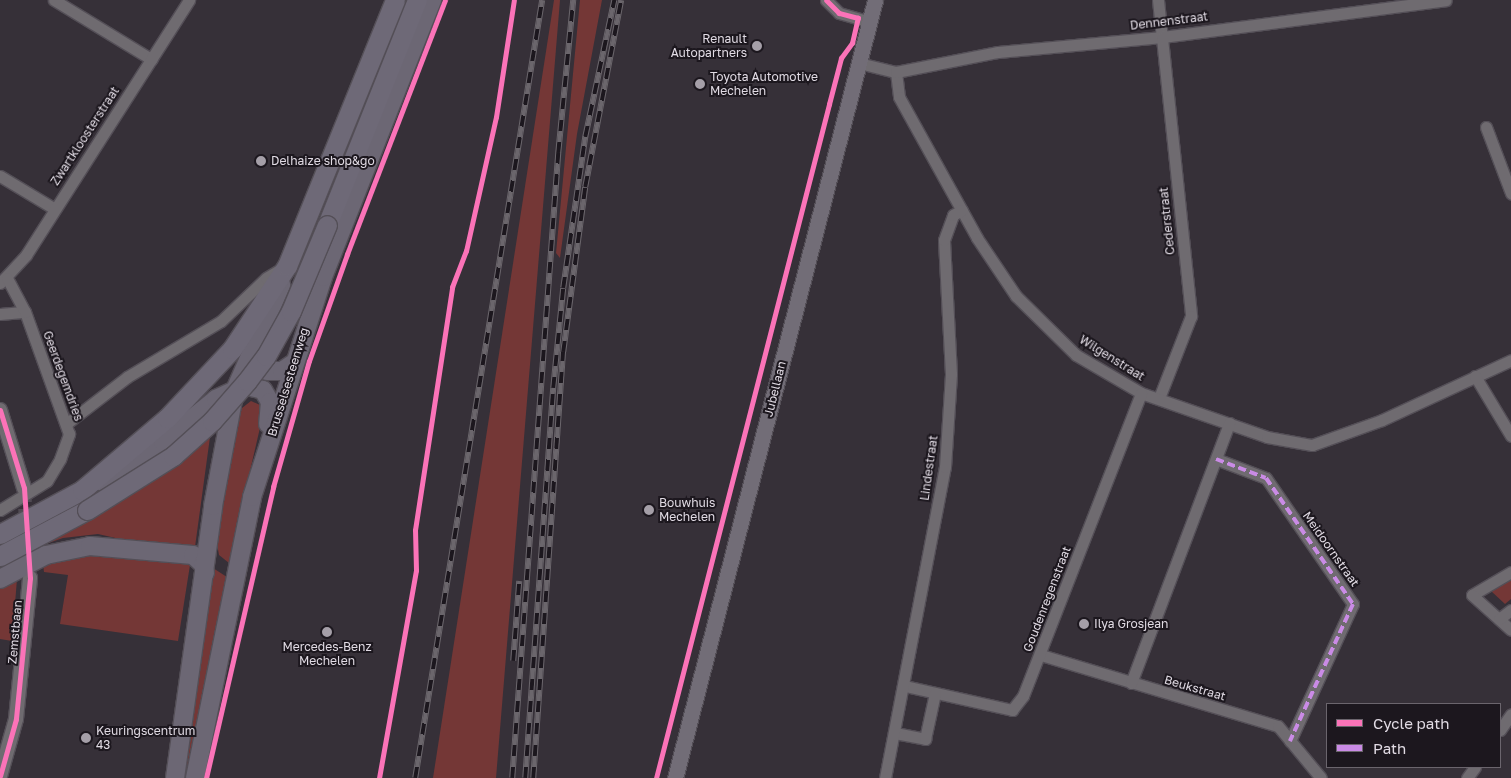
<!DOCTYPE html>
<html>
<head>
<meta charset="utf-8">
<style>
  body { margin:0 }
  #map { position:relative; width:1511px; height:778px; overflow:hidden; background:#363038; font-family:"Golos Text",sans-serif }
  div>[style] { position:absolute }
  .green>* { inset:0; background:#743736 }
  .tertiary-tunnel>* { height:14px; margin-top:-7px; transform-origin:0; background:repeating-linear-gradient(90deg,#504a52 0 14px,transparent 0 21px) }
  .roads { filter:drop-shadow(1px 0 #544f57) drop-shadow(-1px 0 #544f57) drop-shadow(0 1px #544f57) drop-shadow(0 -1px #544f57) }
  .minor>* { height:11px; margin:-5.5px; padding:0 5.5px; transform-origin:5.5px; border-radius:5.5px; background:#6f6b70 }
  .tertiary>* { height:14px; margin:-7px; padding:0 7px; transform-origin:7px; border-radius:7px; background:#6f6b70 }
  .secondary>* { height:15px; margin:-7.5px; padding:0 7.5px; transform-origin:7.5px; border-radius:7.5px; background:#726d77 }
  .primary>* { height:18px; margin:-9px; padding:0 9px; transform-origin:9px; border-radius:9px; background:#6c6774 }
  .trunk>* { height:19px; margin:-9.5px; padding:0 9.5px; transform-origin:9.5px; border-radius:9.5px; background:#6e6977 }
  .rail>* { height:5.5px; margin-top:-2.75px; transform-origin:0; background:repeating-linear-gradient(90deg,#1c171e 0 11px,#6b666c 0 22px); box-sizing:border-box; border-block:1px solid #6b666c }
  .bridges { filter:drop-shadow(1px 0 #544f57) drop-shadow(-1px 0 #544f57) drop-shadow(0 1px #544f57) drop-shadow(0 -1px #544f57) }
  .trunk-bridge>* { height:19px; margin:-9.5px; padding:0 9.5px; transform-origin:9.5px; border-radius:9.5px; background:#6e6977 }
  .quiet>* { height:4px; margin-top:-2px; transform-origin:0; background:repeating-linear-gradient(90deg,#ca8be6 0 8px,transparent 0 12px) }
  .cycleway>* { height:5px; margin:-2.5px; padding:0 2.5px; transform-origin:2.5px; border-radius:2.5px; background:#fb73b8 }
  .dots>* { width:14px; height:14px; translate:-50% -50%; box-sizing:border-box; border:2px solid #1c171e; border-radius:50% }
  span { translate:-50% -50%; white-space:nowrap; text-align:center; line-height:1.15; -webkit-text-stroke:4px #1c171e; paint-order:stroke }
  .street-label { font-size:12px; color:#e1dbe4 }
  .poi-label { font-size:12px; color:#e1dbe4 }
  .right { translate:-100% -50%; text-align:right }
  .left { translate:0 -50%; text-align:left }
  .legend { position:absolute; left:1326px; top:703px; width:175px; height:65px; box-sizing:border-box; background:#1c171e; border:1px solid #6b656d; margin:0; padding:6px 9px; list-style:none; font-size:15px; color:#e1dbe4 }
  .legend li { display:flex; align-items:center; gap:10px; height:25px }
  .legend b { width:25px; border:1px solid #6b656d }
</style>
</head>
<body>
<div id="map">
  <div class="green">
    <i style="clip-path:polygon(554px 0,560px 0,496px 778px,433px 778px)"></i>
    <i style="clip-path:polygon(580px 0,602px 0,577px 134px,560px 258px,556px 253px)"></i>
    <i style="clip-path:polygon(251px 401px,260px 405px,262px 419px,238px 523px,235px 558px,229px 563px,219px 555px,217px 544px,233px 433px,242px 408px)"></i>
    <i style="clip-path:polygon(210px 437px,195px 547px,133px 542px,98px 534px,63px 538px,40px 546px,156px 479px)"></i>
    <i style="clip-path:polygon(84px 553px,182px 558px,190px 565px,178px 641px,60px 624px,68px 575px,44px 572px,43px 564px)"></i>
    <i style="clip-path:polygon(213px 568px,230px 579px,189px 770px,184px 772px,181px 768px)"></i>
    <i style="clip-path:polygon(17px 579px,12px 641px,0 639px,0 588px)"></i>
    <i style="clip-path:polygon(1511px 580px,1511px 599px,1505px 604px,1491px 591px)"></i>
  </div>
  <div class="tertiary-tunnel">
    <i style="left:24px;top:488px;width:84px;rotate:86.6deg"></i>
  </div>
  <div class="roads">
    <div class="minor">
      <i style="left:54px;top:0;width:114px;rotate:31.3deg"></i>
      <i style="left:826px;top:0;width:18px;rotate:45deg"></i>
      <i style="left:839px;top:13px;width:32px;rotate:16deg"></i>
      <i style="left:1158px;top:0;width:318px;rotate:84deg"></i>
      <i style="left:1191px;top:316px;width:88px;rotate:111.3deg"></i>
      <i style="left:859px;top:63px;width:38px;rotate:14deg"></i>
      <i style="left:896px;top:72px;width:25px;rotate:83deg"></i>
      <i style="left:899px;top:97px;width:161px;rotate:61deg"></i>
      <i style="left:977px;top:238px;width:70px;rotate:56.1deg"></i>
      <i style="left:1016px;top:296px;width:84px;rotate:44.5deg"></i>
      <i style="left:1076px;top:355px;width:75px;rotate:30.3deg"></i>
      <i style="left:1141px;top:393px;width:133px;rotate:19.2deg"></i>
      <i style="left:1267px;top:437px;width:46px;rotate:10.1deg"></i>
      <i style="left:1312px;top:445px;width:74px;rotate:-19.7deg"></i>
      <i style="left:1382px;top:420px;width:142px;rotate:-24.9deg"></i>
      <i style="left:896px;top:72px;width:104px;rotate:-11.1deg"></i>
      <i style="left:998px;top:52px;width:165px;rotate:-5.2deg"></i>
      <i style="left:1162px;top:37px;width:286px;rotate:-7.4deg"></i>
      <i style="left:1486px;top:127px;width:71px;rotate:69.3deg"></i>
      <i style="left:0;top:176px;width:64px;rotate:31deg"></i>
      <i style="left:0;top:283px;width:38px;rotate:-47deg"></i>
      <i style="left:26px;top:255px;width:303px;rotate:-57.4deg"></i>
      <i style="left:0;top:314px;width:25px;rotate:-5deg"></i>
      <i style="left:1475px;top:376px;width:70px;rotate:59deg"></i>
      <i style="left:66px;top:424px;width:77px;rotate:-37.6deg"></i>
      <i style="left:127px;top:377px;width:109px;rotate:-30.8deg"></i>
      <i style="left:221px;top:321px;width:62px;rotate:-43.7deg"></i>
      <i style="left:266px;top:278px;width:17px;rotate:-31deg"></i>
      <i style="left:1216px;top:459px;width:53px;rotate:20.8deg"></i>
      <i style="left:1266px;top:478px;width:153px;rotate:55.4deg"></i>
      <i style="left:1353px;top:604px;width:151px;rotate:114.7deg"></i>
      <i style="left:0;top:510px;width:55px;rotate:-31.7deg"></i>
      <i style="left:47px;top:481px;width:26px;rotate:-59deg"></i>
      <i style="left:60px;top:459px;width:27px;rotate:-70deg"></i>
      <i style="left:69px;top:434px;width:130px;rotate:-109.8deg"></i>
      <i style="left:25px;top:312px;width:38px;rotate:-118deg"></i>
      <i style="left:1511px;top:572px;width:45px;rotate:149.5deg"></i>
      <i style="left:1472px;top:595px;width:52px;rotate:41.9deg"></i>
      <i style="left:1499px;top:619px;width:15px;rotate:-37deg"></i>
      <i style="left:1041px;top:655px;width:247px;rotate:16.7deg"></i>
      <i style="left:1278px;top:726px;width:67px;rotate:50.4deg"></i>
      <i style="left:1131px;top:683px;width:278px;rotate:-69.3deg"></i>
      <i style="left:905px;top:686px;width:110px;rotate:12.6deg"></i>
      <i style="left:1012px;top:710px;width:18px;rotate:-52deg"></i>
      <i style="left:1023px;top:696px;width:325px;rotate:-68.7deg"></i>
      <i style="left:1500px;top:730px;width:19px;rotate:-55deg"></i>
      <i style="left:895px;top:733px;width:31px;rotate:11deg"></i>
      <i style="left:925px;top:739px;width:47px;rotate:-77.7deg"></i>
      <i style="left:885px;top:778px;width:317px;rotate:-79.1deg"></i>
      <i style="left:945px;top:467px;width:93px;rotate:-86.3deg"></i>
      <i style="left:951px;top:374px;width:134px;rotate:-93deg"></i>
      <i style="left:944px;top:240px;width:27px;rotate:-70deg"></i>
      <i style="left:953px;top:215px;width:10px;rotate:-29deg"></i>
      <i style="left:1467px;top:778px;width:14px;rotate:-54deg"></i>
    </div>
    <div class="tertiary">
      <i style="left:0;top:410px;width:82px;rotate:72.9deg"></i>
      <i style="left:0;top:776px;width:59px;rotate:-74.3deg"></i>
      <i style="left:16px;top:719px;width:142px;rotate:-84.3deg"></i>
    </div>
    <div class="secondary">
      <i style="left:675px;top:778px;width:803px;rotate:-75.58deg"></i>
    </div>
    <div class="primary">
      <i style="left:255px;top:352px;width:10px;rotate:84deg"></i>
      <i style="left:256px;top:362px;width:14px;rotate:39deg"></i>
      <i style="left:267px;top:371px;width:15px"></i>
      <i style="left:282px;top:371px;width:14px;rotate:-34deg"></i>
      <i style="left:100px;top:481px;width:74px;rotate:-31.8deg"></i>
      <i style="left:163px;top:442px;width:68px;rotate:-39.1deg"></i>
      <i style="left:216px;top:399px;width:21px;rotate:-25deg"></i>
      <i style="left:235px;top:390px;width:13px;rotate:-18deg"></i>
      <i style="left:247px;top:386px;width:16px;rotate:14deg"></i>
      <i style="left:263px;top:390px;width:14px;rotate:60deg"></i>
      <i style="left:270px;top:402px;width:22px;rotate:95deg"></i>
      <i style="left:0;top:579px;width:52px;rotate:-27.6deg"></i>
      <i style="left:46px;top:555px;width:45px;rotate:-11.6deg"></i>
      <i style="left:90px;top:546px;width:103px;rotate:5deg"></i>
      <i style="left:193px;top:555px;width:13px;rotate:42deg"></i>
      <i style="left:203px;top:564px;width:9px;rotate:77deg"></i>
      <i style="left:175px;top:778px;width:275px;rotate:-82deg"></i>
      <i style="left:213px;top:506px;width:118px;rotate:-79.3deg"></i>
      <i style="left:235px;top:390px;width:115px;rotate:-66.3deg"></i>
      <i style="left:195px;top:778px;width:287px;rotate:-78.5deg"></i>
      <i style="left:252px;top:497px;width:231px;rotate:-72.1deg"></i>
      <i style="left:323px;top:277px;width:298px;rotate:-68.5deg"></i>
    </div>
    <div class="trunk">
      <i style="left:327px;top:225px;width:242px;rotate:-68.2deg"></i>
      <i style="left:0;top:534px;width:93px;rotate:-28.2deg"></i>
      <i style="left:82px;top:490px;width:111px;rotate:-40.3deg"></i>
      <i style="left:167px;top:418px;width:95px;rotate:-46.7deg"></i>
      <i style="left:232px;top:349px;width:100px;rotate:-56.5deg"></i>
      <i style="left:287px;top:266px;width:287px;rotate:-67.9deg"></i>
      <i style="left:0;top:556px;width:98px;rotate:-27.9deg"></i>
    </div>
  </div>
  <div class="rail">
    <i style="left:513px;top:661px;width:80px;rotate:-85.7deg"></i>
    <i style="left:415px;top:778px;width:788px;rotate:-80.73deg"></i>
    <i style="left:512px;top:778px;width:627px;rotate:-85.79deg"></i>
    <i style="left:558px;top:153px;width:154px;rotate:-84.4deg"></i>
    <i style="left:525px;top:778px;width:391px;rotate:-85.9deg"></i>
    <i style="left:553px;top:388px;width:100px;rotate:-84.3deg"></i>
    <i style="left:563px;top:288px;width:153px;rotate:-81.7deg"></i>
    <i style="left:585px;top:137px;width:140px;rotate:-78deg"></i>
    <i style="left:533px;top:778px;width:427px;rotate:-86deg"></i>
    <i style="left:563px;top:352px;width:166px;rotate:-82.4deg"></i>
    <i style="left:585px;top:187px;width:190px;rotate:-79.1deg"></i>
  </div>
  <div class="bridges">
    <div class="trunk-bridge">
      <i style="left:87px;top:510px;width:102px;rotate:-32.1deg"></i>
      <i style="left:173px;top:456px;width:52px;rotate:-41.9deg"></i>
      <i style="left:212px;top:421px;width:53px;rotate:-48.8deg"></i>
      <i style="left:247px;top:381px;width:31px;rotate:-53deg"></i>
      <i style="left:266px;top:356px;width:51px;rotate:-60.9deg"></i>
      <i style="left:291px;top:311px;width:93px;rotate:-67.3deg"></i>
    </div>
  </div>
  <div class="quiet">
    <i style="left:1216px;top:459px;width:53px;rotate:20.8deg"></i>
    <i style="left:1266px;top:478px;width:153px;rotate:55.4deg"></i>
    <i style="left:1353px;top:604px;width:151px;rotate:114.7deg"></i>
  </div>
  <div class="cycleway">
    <i style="left:0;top:410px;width:82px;rotate:72.9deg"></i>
    <i style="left:24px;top:488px;width:90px;rotate:86.2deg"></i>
    <i style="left:30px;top:578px;width:142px;rotate:95.7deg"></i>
    <i style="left:16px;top:719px;width:59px;rotate:105.7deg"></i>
    <i style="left:206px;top:778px;width:299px;rotate:-77deg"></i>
    <i style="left:273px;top:487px;width:131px;rotate:-74.1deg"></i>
    <i style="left:309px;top:361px;width:114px;rotate:-70.4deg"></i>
    <i style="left:347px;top:254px;width:272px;rotate:-68.9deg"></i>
    <i style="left:379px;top:778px;width:211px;rotate:-79.9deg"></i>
    <i style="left:416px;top:570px;width:40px;rotate:-91.4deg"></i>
    <i style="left:415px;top:530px;width:246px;rotate:-81.3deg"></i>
    <i style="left:452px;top:287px;width:39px;rotate:-69deg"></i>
    <i style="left:466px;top:251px;width:137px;rotate:-77.4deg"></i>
    <i style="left:496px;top:117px;width:118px;rotate:-81.3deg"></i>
    <i style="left:656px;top:778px;width:696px;rotate:-75.6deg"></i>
    <i style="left:829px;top:104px;width:48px;rotate:-75.4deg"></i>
    <i style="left:841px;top:58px;width:19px;rotate:-54deg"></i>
    <i style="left:852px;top:43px;width:26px;rotate:-77deg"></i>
    <i style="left:858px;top:18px;width:20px;rotate:-165deg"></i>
    <i style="left:839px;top:13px;width:18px;rotate:-135deg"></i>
  </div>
  <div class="dots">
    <i style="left:757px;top:46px;background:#a59fa8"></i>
    <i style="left:700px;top:84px;background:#a59fa8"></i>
    <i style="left:261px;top:161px;background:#a59fa8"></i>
    <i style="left:649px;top:510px;background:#a59fa8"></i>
    <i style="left:1084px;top:624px;background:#a59fa8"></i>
    <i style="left:327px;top:632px;background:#a59fa8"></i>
    <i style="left:86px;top:738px;background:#a59fa8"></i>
  </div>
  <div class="street-label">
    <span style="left:1169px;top:21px;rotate:-7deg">Dennenstraat</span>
    <span style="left:85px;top:136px;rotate:-57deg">Zwartkloosterstraat</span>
    <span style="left:1167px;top:221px;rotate:-96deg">Cederstraat</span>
    <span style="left:1112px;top:358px;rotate:32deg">Wilgenstraat</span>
    <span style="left:63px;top:376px;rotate:70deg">Geerdegemdries</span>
    <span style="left:288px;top:382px;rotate:-73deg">Brusselsesteenweg</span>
    <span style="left:775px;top:389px;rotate:-76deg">Jubellaan</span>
    <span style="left:929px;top:468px;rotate:-82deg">Lindestraat</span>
    <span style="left:1331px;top:549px;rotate:55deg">Meidoornstraat</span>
    <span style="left:1047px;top:599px;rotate:-69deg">Goudenregenstraat</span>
    <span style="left:15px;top:632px;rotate:-85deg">Zemstbaan</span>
    <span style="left:1195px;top:688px;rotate:16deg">Beukstraat</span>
  </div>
  <div class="poi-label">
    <span class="right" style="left:747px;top:46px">Renault<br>Autopartners</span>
    <span class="left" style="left:710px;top:84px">Toyota Automotive<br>Mechelen</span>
    <span class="left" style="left:271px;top:161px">Delhaize shop&amp;go</span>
    <span class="left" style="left:659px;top:510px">Bouwhuis<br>Mechelen</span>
    <span class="left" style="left:1094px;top:624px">Ilya Grosjean</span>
    <span style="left:327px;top:654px">Mercedes-Benz<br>Mechelen</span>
    <span class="left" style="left:96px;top:738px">Keuringscentrum<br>43</span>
  </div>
  <ul class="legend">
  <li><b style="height:6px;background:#fb73b8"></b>Cycle path</li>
  <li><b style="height:6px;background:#ca8be6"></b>Path</li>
  </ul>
</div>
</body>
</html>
